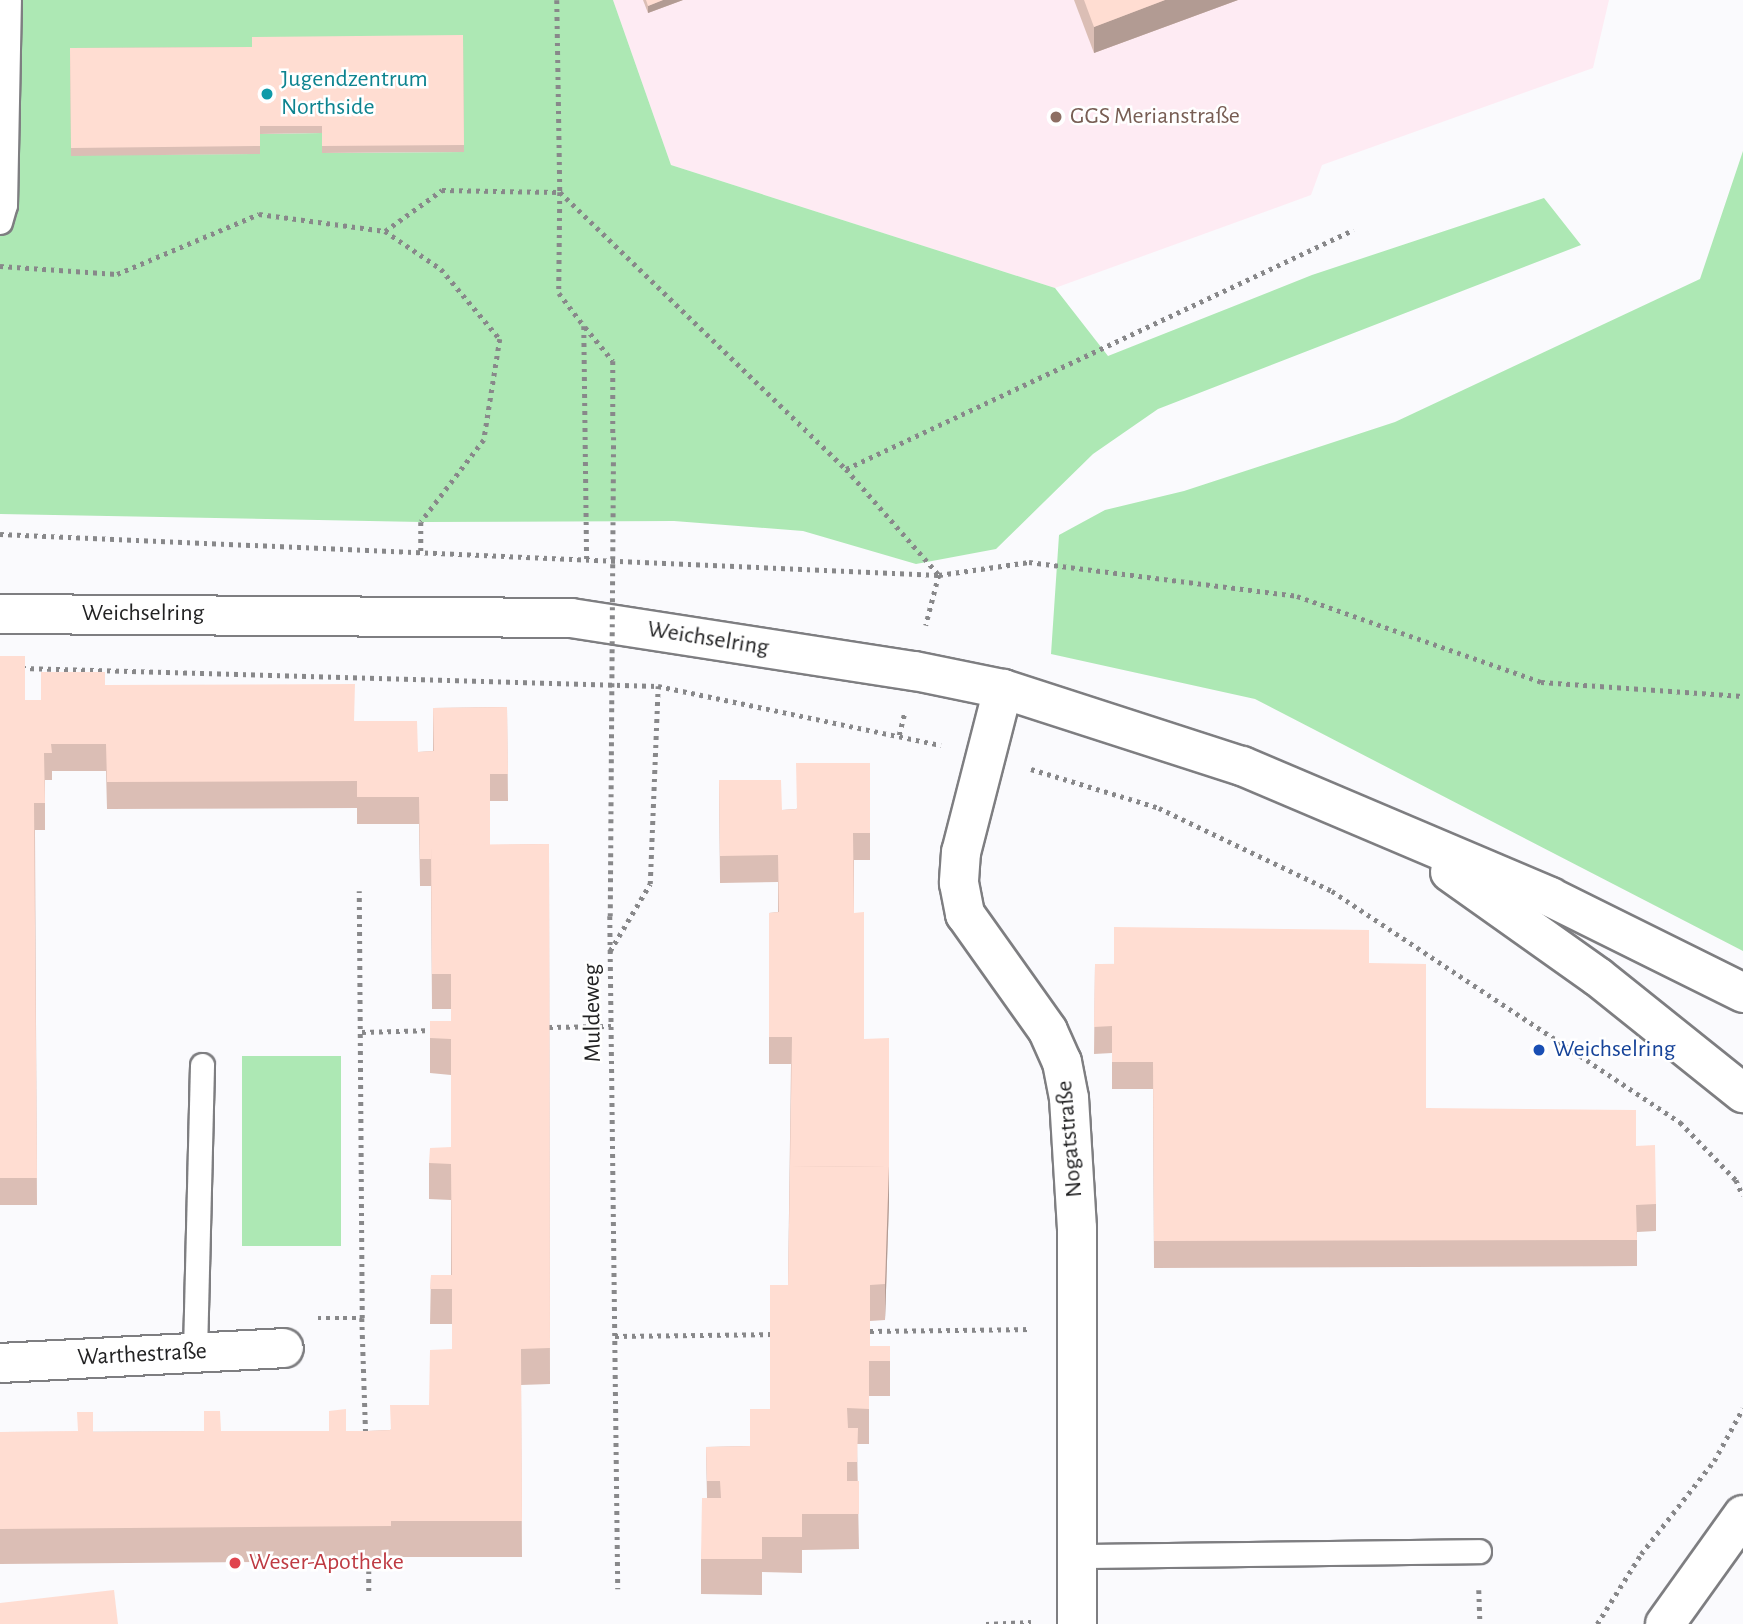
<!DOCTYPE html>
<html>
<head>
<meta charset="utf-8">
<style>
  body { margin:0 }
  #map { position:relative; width:1743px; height:1624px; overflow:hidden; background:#fafafd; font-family:"Alegreya Sans",sans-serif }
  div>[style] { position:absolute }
  .education>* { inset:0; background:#feebf3 }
  .green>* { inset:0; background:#ade8b4; transform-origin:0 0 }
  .path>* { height:4.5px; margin-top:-2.25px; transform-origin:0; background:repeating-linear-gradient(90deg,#88888a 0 3.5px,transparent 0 8.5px) }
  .roads { filter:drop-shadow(2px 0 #7e7e81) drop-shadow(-2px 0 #7e7e81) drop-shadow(0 2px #7e7e81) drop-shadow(0 -2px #7e7e81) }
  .service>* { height:23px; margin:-11.5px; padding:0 11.5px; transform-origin:11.5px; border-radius:11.5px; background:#fff }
  .minor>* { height:38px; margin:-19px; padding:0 19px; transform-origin:19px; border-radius:19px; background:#fff }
  .tertiary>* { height:38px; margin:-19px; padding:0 19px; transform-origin:19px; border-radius:19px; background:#fff }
  .primary>* { height:38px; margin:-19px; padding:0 19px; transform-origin:19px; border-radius:19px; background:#fff }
  .path-bridge>* { height:4.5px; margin-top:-2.25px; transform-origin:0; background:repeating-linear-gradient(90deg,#88888a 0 3.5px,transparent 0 8.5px) }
  .wall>* { inset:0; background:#dbbeb5 }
  .shaded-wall>* { inset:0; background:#b29b93 }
  .building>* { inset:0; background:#ffddd2 }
  .dots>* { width:19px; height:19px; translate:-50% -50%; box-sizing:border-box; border:4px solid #fff; border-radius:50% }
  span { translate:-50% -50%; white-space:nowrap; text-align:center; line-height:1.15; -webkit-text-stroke:5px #fff; paint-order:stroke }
  .culture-label { font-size:24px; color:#0d838f }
  .left { translate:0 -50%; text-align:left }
  .education-label { font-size:24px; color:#785e54 }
  .street-label { font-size:24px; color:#222223 }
  .transit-label { font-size:24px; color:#164399 }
  .health-label { font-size:24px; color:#be3a42 }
</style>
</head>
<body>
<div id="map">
  <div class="education">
    <i style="clip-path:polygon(613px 0,1609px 0,1593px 68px,1322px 165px,1311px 195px,1055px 288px,671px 165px)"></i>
  </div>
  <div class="green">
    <i style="clip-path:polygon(evenodd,9px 0,613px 0,671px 165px,1055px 288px,1108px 356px,1312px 275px,1544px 198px,1581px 245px,1158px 409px,1093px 454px,996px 549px,916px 564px,803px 531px,674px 521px,421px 522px,0 514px,0 222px,9px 0,252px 44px,464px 152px,322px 153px,322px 133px,260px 134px,259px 154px,71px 155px,252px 55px,252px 44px)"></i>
    <i style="clip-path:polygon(1743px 151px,1743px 951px,1255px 699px,1051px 654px,1059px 535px,1105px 510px,1184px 491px,1395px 422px,1700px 279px)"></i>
    <i style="left:242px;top:1056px;width:99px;height:190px"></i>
  </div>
  <div class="path">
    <i style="left:557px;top:0;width:192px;rotate:89.1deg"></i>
    <i style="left:560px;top:192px;width:398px;rotate:44.1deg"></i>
    <i style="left:846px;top:469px;width:141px;rotate:48.7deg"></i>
    <i style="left:939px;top:575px;width:52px;rotate:104.6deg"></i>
    <i style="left:385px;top:231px;width:68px;rotate:34.2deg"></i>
    <i style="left:441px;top:269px;width:92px;rotate:49.9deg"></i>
    <i style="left:500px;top:339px;width:102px;rotate:99deg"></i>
    <i style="left:484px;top:440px;width:103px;rotate:127.5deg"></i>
    <i style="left:421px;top:522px;width:32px;rotate:90deg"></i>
    <i style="left:0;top:266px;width:117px;rotate:3.9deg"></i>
    <i style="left:117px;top:274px;width:154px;rotate:-22.9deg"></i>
    <i style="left:259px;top:214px;width:127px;rotate:7.7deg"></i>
    <i style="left:385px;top:231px;width:70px;rotate:-35.7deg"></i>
    <i style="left:442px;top:190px;width:118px;rotate:1deg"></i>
    <i style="left:560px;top:192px;width:101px;rotate:90.6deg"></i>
    <i style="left:559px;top:293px;width:41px;rotate:52.9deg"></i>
    <i style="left:584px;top:326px;width:236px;rotate:89.3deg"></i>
    <i style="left:585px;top:327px;width:44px;rotate:50.5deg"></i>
    <i style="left:613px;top:361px;width:75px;rotate:90deg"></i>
    <i style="left:846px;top:469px;width:561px;rotate:-25.24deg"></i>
    <i style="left:0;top:534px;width:940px;rotate:2.5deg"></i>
    <i style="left:939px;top:575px;width:91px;rotate:-8.2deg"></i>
    <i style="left:1029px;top:562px;width:270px;rotate:7.2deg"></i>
    <i style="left:1297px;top:596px;width:259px;rotate:19.4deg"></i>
    <i style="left:1541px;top:682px;width:202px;rotate:4deg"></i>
    <i style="left:22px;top:668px;width:636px;rotate:1.62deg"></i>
    <i style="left:658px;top:686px;width:289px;rotate:11.8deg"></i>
    <i style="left:899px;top:735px;width:21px;rotate:-76deg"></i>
    <i style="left:1031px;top:769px;width:134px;rotate:16.9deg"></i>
    <i style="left:1159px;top:808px;width:192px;rotate:25.6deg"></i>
    <i style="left:1332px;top:891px;width:418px;rotate:33.6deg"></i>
    <i style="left:1680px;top:1122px;width:81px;rotate:46deg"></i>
    <i style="left:1736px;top:1180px;width:17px;rotate:66deg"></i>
    <i style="left:610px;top:916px;width:673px;rotate:89.32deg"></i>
    <i style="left:610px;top:951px;width:78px;rotate:-59.2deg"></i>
    <i style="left:650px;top:884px;width:198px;rotate:-87.7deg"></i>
    <i style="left:549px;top:1027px;width:62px;rotate:-0.9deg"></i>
    <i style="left:362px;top:1032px;width:72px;rotate:-1.6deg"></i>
    <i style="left:318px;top:1318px;width:44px"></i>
    <i style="left:362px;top:1318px;width:427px;rotate:-90.4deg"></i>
    <i style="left:362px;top:1318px;width:118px;rotate:88.1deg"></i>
    <i style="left:870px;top:1331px;width:160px;rotate:-0.7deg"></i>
    <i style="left:615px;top:1336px;width:156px;rotate:-0.7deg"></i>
    <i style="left:369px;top:1562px;width:29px;rotate:90deg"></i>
    <i style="left:1479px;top:1590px;width:34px;rotate:88deg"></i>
    <i style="left:986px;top:1624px;width:45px;rotate:-2.5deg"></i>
    <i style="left:1597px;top:1624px;width:83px;rotate:-57.8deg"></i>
    <i style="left:1641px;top:1554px;width:118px;rotate:-51.9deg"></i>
    <i style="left:1714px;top:1461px;width:60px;rotate:-61.3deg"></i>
  </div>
  <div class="roads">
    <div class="service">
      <i style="left:0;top:222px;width:18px;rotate:-74deg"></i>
      <i style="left:5px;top:205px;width:205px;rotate:-88.9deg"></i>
      <i style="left:195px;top:1352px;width:287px;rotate:-88.6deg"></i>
      <i style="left:1078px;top:1556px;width:401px;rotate:-0.7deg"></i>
    </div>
    <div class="minor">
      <i style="left:1003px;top:689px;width:168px;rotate:104.4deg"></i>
      <i style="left:961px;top:852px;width:31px;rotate:94deg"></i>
      <i style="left:959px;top:883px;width:32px;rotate:79deg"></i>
      <i style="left:965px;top:914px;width:143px;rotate:54.6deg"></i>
      <i style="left:1048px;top:1031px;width:34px;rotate:66deg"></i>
      <i style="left:1062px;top:1062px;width:37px;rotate:79deg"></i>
      <i style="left:1069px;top:1098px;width:130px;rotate:86.5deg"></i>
      <i style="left:1077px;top:1228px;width:396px;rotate:90deg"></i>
      <i style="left:0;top:1363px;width:284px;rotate:-3deg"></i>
    </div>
    <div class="tertiary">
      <i style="left:0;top:614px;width:571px;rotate:0.4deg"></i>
      <i style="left:571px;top:618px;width:348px;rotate:8.8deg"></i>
      <i style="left:915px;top:671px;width:90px;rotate:11.6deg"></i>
      <i style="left:1003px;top:689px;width:251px;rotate:17.9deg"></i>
      <i style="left:1242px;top:766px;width:335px;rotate:23deg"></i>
      <i style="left:1550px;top:897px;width:216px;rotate:26.4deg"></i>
      <i style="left:1450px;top:872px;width:181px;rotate:35.4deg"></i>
      <i style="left:1598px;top:977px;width:186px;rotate:38.7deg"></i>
    </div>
    <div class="primary">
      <i style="left:1665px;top:1624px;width:134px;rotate:-54.4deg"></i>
    </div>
  </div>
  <div class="path-bridge">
    <i style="left:610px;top:916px;width:480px;rotate:-89.6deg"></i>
  </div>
  <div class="wall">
    <i style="clip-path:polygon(643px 0,683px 0,648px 13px)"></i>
    <i style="clip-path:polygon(1074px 0,1238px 0,1094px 53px)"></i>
    <i style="clip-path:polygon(463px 35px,464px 152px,322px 153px,322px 133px,260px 134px,260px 154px,71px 156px,70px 48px,252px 47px)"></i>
    <i style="clip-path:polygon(0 656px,25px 700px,41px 700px,105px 685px,355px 721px,418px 752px,433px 751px,433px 708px,507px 707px,508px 801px,490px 801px,490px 845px,549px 844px,550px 1384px,521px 1385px,522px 1557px,391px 1557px,391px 1561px,0 1564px,0 1432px,367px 1431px,390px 1430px,429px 1405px,452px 1349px,452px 1324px,430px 1324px,431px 1275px,451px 1275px,451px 1200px,429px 1199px,429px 1163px,451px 1147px,451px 1075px,430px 1073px,430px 1021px,451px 1021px,451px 1009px,432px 1009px,431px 881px,431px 886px,420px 886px,419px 824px,357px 824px,357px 808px,107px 809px,106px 771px,52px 771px,52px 780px,45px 780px,45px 830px,35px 830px,37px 1205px,0 1205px)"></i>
    <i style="clip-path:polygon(870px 763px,870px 860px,854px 860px,854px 913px,864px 1039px,889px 1202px,885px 1320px,870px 1321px,870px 1346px,890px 1346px,890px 1396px,869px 1396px,869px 1444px,857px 1444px,859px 1549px,802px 1550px,802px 1573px,762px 1572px,762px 1595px,701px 1594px,701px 1559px,707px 1498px,706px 1447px,750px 1446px,770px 1409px,788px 1285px,791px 1064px,769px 1064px,769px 913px,778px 912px,778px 882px,720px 883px,719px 780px,782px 810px,796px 809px)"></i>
    <i style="clip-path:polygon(1369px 963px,1426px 1108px,1636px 1146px,1656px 1204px,1656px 1231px,1637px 1232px,1637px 1266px,1154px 1268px,1153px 1089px,1112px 1089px,1112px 1053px,1094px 1054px,1095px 964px)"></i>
  </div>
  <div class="shaded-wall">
    <i style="clip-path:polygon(663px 0,683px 0,648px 13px,648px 6px)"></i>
    <i style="clip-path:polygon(1165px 0,1238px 0,1094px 53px,1094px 27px)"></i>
    <i style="clip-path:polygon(889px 1038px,889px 1202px,885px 1320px,885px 1284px)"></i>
  </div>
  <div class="building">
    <i style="clip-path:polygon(646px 0,663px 0,648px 6px)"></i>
    <i style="clip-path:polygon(1084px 0,1165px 0,1094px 27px)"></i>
    <i style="clip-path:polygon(463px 35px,464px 145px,322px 146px,322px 126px,260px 126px,260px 146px,71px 148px,70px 48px,252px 47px,252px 37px)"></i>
    <i style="clip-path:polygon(0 656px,25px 656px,25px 700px,41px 700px,41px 672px,105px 672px,105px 685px,355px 684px,354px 721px,417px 721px,418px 752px,434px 751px,433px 708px,507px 707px,508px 774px,490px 774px,490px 845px,431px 845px,431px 859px,420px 859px,419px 797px,357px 797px,357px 781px,107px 782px,106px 744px,51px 744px,52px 753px,44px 753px,45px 803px,34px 803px,37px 1178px,0 1178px)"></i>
    <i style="clip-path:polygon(796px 763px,870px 763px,870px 833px,853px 833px,854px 913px,864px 912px,864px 1039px,889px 1038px,889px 1175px,889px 1166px,790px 1167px,792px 1037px,769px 1037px,769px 913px,779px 912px,778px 855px,720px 856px,719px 780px,781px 780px,782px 810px,797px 809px)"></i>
    <i style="clip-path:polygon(549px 844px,550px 1348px,521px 1349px,522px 1521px,391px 1521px,391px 1526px,0 1529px,0 1432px,78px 1431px,77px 1412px,93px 1412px,93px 1432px,204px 1431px,204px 1411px,220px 1411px,221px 1431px,329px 1431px,329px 1411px,346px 1409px,346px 1431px,367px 1431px,391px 1430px,390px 1405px,429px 1405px,430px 1350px,452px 1349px,452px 1289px,430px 1289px,431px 1275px,452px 1275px,451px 1164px,429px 1163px,430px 1148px,451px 1147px,451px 1039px,430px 1038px,430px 1021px,451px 1021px,451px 974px,432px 974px,431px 845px)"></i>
    <i style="clip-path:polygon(1114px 927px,1369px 930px,1369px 963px,1426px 964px,1426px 1108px,1636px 1110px,1636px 1146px,1655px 1145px,1656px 1204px,1636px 1205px,1637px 1240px,1154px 1241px,1153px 1062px,1112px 1062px,1112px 1026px,1094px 1027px,1095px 964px,1114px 964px)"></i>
    <i style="clip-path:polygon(889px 1166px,885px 1284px,870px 1285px,870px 1346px,890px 1346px,890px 1361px,869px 1361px,869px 1409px,847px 1408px,848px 1428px,858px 1428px,857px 1462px,847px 1462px,847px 1481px,859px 1481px,859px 1514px,802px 1514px,802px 1537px,762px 1537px,762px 1559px,701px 1559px,702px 1498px,721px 1498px,720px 1481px,707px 1481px,706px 1447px,750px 1446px,750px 1409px,770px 1409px,770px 1285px,788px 1285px,790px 1167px)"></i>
    <i style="clip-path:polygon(114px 1590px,118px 1624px,0 1624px,0 1603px)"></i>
  </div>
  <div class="dots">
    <i style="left:267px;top:94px;background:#0f9aa8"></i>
    <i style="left:1056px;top:117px;background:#8d6e63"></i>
    <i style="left:1539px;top:1050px;background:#1a4fb4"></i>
    <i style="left:235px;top:1563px;background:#e0444e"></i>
  </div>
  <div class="culture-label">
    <span class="left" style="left:281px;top:94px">Jugendzentrum<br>Northside</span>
  </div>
  <div class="education-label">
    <span class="left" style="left:1070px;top:117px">GGS Merianstraße</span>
  </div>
  <div class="street-label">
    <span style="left:143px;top:614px">Weichselring</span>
    <span style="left:708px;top:639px;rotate:9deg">Weichselring</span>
    <span style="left:593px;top:1013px;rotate:-91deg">Muldeweg</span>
    <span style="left:1070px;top:1139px;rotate:-95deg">Nogatstraße</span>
    <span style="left:142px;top:1355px;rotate:-3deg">Warthestraße</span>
  </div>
  <div class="transit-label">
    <span class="left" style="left:1553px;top:1050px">Weichselring</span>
  </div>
  <div class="health-label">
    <span class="left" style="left:249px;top:1563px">Weser-Apotheke</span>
  </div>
</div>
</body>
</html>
